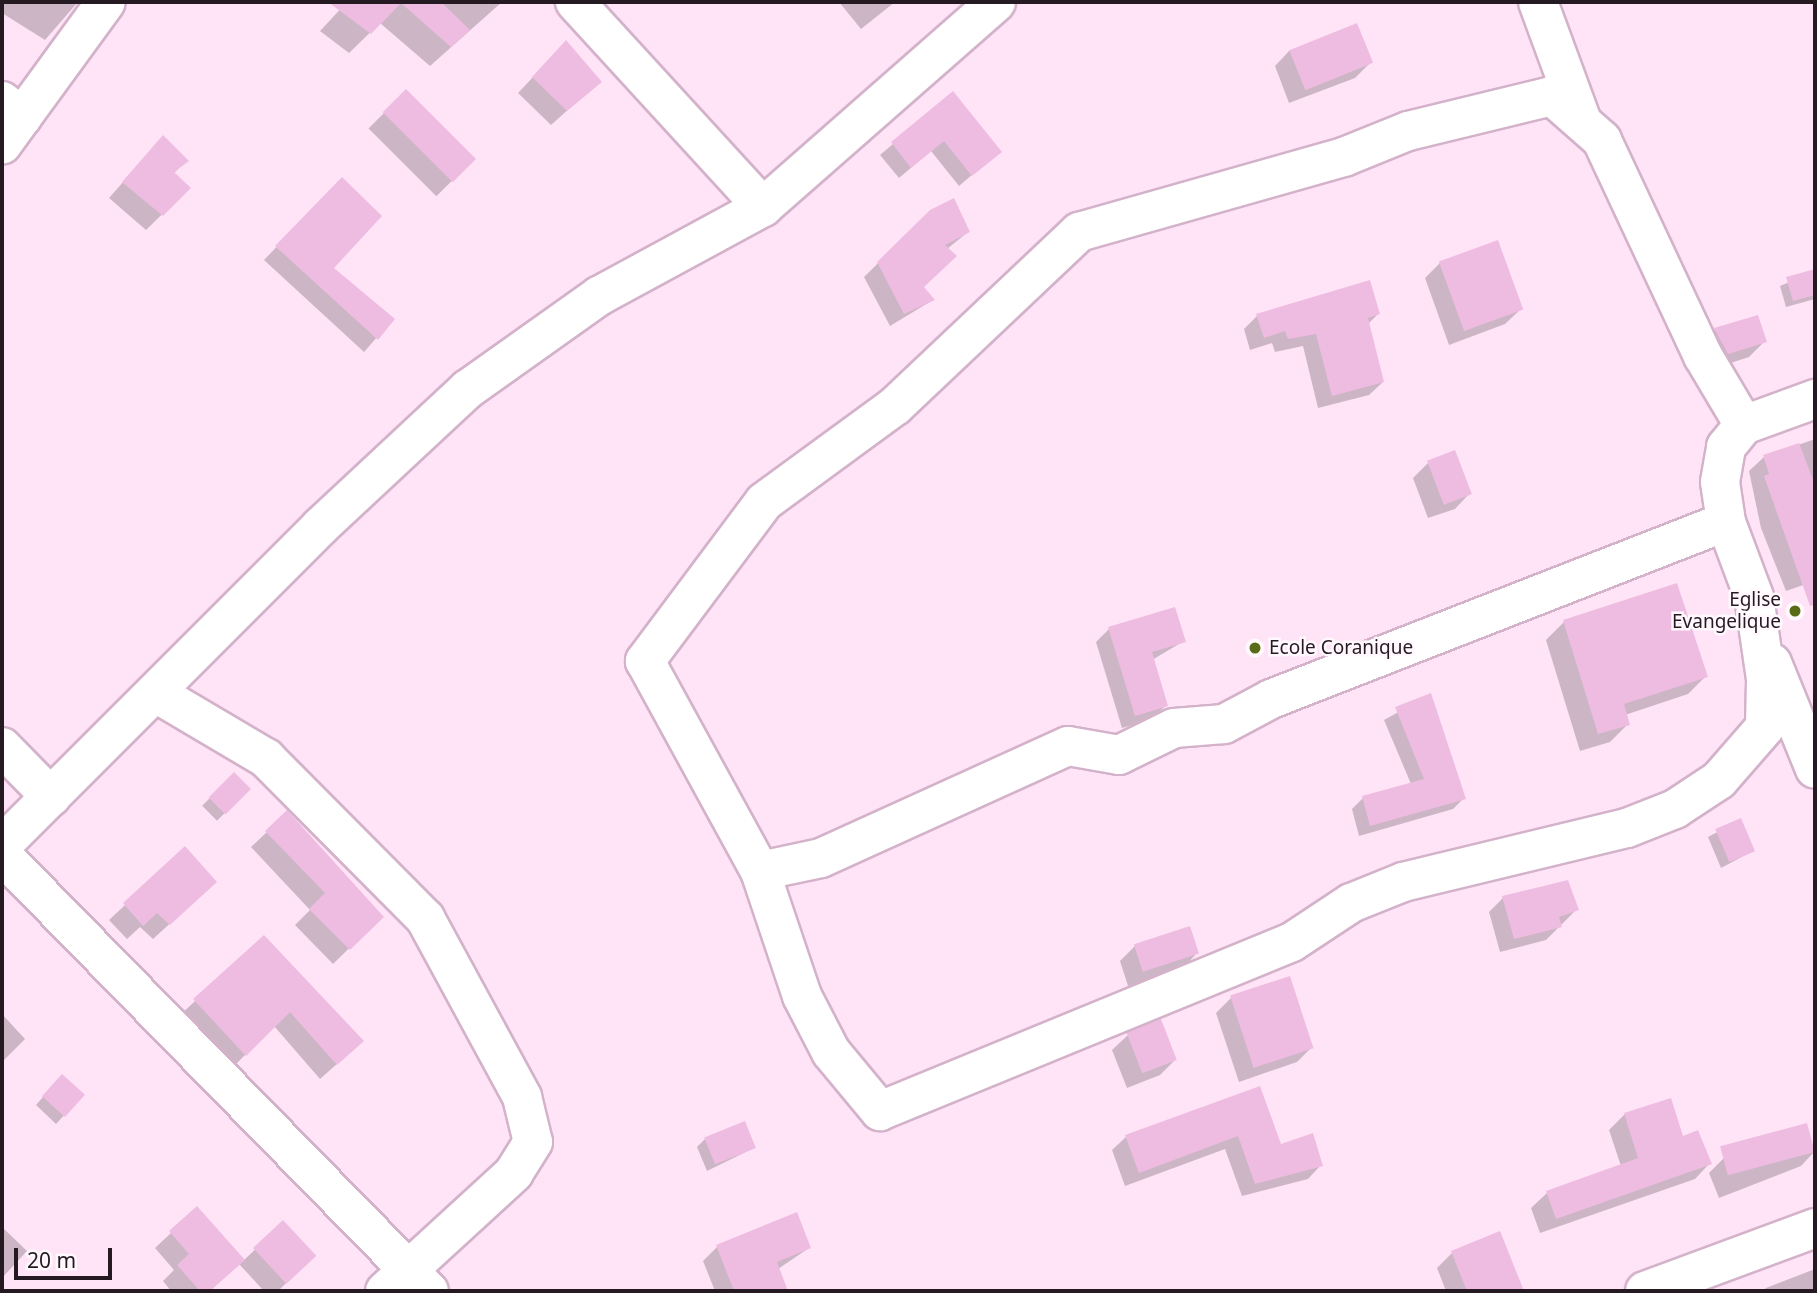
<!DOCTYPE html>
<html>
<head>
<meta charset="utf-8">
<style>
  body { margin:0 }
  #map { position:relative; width:1817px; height:1293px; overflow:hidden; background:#ffe4f7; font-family:"Noto Sans",sans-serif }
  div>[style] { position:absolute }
  .shadow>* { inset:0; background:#0003; transform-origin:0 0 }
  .building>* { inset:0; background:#efbce1; transform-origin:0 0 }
  .roads { filter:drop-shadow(2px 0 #d3b2ca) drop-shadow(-2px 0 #d3b2ca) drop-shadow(0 2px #d3b2ca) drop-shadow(0 -2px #d3b2ca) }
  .street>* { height:38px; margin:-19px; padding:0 19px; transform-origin:19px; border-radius:19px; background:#fff }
  .dots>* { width:19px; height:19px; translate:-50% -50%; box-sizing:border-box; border:4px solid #fff8fd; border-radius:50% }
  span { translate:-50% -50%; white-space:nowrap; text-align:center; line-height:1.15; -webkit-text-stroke:5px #fff8fd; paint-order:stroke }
  .poi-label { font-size:19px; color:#251922 }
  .right { translate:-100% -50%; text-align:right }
  .left { translate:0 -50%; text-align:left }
  .frame { position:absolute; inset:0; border:4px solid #251922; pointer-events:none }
  .scale { position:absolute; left:14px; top:1248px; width:98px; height:32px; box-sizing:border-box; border:4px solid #251922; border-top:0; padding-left:9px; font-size:21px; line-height:24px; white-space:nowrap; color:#251922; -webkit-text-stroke:5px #fff8fd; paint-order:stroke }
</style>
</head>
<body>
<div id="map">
  <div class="shadow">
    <i style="clip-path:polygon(2px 2px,78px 2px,45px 40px,2px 13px)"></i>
    <i style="clip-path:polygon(347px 2px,502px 2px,430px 66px,380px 23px,349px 53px,320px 31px)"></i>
    <i style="clip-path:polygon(839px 2px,895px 2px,861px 29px)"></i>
    <i style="clip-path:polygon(1290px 50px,1371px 62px,1355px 78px,1289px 103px,1275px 66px)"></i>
    <i style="clip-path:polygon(551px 58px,599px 82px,551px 125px,518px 93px)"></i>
    <i style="left:406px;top:91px;width:96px;height:53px;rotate:45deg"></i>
    <i style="clip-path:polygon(953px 93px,1000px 151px,959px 186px,931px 151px,899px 178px,880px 155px)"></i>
    <i style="clip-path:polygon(163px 137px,186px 161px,173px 174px,189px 188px,146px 230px,109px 198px)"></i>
    <i style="clip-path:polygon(342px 179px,331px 268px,393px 319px,364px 352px,264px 260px)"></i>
    <i style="clip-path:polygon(931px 211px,968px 232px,947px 249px,922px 287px,933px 300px,890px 326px,864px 277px)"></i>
    <i style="clip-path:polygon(1440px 263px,1521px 309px,1505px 324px,1449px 345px,1425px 278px)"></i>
    <i style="clip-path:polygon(1815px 271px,1815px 299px,1786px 307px,1780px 286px)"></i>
    <i style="clip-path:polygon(1378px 314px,1368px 324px,1383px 382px,1369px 395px,1318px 408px,1303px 346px,1275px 352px,1272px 343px,1250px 350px,1244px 329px,1257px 316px)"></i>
    <i style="clip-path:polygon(1715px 330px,1765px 341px,1749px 357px,1712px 369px,1700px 345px)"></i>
    <i style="clip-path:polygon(1815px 439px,1815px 581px,1786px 591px,1761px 528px,1749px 471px,1764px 457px)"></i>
    <i style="clip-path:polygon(1428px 463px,1470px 493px,1455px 509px,1428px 518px,1413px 478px)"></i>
    <i style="clip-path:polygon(1564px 622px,1706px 676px,1688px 694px,1625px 715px,1628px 724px,1610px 742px,1580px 751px,1546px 640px)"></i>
    <i style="clip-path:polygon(1109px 629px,1184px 641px,1152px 660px,1166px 705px,1152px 719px,1122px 728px,1096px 642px)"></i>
    <i style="clip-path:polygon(1429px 695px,1464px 798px,1453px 809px,1359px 836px,1352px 809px,1363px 798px,1411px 784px,1384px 720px)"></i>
    <i style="left:234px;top:774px;width:21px;height:45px;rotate:45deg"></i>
    <i style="clip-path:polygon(287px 813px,381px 917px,333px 964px,295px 925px,310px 910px,251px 847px)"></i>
    <i style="clip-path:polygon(1740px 820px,1753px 851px,1721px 868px,1708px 837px)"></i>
    <i style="clip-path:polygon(185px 849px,199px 897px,153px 939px,140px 927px,127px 939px,109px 920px)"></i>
    <i style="clip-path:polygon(1503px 898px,1577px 909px,1546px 940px,1500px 952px,1489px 912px)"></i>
    <i style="clip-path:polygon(263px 938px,346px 1056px,320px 1079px,274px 1026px,230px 1070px,179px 1016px)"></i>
    <i style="clip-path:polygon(1135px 946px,1197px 953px,1182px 969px,1128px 986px,1120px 961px)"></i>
    <i style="clip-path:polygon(1231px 998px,1312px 1047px,1297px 1062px,1239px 1082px,1216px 1013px)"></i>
    <i style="clip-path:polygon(2px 1014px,25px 1039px,2px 1062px)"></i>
    <i style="clip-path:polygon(1160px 1022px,1175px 1060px,1160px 1075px,1127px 1088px,1112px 1050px,1128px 1035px)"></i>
    <i style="clip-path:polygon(55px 1083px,83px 1095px,56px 1124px,36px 1105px)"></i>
    <i style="clip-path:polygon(1259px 1089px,1280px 1146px,1321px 1165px,1308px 1179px,1242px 1196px,1225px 1149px,1125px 1186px,1112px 1150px,1126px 1137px)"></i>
    <i style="clip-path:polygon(1625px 1114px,1682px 1138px,1710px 1163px,1695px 1179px,1540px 1233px,1531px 1208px,1547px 1193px,1621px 1166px,1609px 1130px)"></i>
    <i style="clip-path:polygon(1806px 1126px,1815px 1151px,1801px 1166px,1719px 1198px,1709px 1173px,1724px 1158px)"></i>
    <i style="clip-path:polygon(705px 1139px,754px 1148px,707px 1171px,697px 1147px)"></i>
    <i style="clip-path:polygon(283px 1223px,314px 1256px,278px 1291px,264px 1291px,239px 1264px,209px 1291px,171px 1291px,163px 1281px,174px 1270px,155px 1248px,171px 1233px,243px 1261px)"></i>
    <i style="clip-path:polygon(2px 1227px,27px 1251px,2px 1278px)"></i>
    <i style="clip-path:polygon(1499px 1233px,1522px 1291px,1446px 1291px,1437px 1268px,1452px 1253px)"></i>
    <i style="clip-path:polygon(717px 1247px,809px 1248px,778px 1269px,787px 1291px,715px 1291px,703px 1261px)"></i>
    <i style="clip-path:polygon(1815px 1269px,1815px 1291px,1763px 1291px,1766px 1288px)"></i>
  </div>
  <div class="building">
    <i style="clip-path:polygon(328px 2px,441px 2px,470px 30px,451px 47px,401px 3px,371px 34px)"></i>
    <i style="left:1357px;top:23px;width:43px;height:73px;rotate:68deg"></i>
    <i style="clip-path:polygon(566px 40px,602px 82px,567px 111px,532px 77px)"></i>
    <i style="left:406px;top:89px;width:99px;height:33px;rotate:45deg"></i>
    <i style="clip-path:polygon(953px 91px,1002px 152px,972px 176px,944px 141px,911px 168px,891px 142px)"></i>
    <i style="clip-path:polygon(163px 135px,189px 161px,174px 172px,191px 188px,163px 216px,122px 182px)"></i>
    <i style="clip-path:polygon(342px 177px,382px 216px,334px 268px,395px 319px,378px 340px,275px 246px)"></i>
    <i style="clip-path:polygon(954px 198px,970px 232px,945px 245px,957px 256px,924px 287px,935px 300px,904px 314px,877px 262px,930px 210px)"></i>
    <i style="left:1498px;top:240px;width:74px;height:63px;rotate:70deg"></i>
    <i style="clip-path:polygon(1815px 269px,1815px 295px,1793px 301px,1786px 277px)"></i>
    <i style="clip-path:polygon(1370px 280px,1380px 314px,1368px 318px,1384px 382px,1332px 396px,1316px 334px,1288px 339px,1285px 331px,1264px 338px,1256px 314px)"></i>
    <i style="clip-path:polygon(1758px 315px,1767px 342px,1728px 354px,1714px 328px)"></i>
    <i style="clip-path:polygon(1799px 443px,1815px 485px,1815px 605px,1810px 606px,1764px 476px,1769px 474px,1763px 455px)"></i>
    <i style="left:1455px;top:450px;width:47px;height:30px;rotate:69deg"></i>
    <i style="clip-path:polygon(1677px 583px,1708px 677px,1624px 704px,1630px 725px,1598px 734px,1563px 620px)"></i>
    <i style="clip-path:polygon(1175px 607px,1186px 642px,1152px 652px,1168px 706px,1135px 716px,1108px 627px)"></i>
    <i style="clip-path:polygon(1431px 693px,1466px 799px,1370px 826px,1362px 796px,1424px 779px,1395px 707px)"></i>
    <i style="left:234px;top:772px;width:24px;height:36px;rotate:45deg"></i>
    <i style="clip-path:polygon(287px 810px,384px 917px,350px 950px,309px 909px,325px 893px,265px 831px)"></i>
    <i style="left:1741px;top:818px;width:36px;height:28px;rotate:67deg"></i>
    <i style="clip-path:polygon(185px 846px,217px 882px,170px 925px,157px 913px,143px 926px,123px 903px)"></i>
    <i style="clip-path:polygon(1568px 880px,1579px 910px,1559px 917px,1562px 927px,1514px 939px,1502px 896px)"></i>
    <i style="left:1190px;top:926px;width:29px;height:59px;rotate:72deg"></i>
    <i style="clip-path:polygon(264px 935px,364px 1041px,337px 1065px,290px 1012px,246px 1056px,193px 999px)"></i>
    <i style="left:1290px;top:976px;width:76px;height:63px;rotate:72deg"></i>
    <i style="left:1161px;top:1019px;width:44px;height:37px;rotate:69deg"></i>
    <i style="left:62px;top:1074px;width:31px;height:30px;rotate:42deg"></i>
    <i style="clip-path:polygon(1260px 1086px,1281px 1144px,1313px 1133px,1323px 1166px,1255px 1184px,1238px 1136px,1139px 1173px,1125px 1135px)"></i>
    <i style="clip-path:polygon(1671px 1098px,1683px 1136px,1698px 1130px,1712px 1164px,1556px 1219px,1546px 1191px,1638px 1158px,1624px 1113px)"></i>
    <i style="left:745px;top:1121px;width:29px;height:44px;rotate:68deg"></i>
    <i style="left:1807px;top:1123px;width:30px;height:90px;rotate:75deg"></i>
    <i style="clip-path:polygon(197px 1206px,245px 1260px,210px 1291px,200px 1291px,177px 1265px,189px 1254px,169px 1231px)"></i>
    <i style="clip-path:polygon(797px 1212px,811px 1248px,777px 1262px,788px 1291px,734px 1291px,716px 1245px)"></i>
    <i style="left:283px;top:1220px;width:49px;height:41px;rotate:47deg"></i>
    <i style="clip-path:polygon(1500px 1231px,1524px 1291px,1467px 1291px,1451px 1251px)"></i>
  </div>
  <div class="roads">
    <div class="street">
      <i style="left:575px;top:2px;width:278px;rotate:47.5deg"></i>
      <i style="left:1538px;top:2px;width:125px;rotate:69.8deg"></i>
      <i style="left:2px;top:101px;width:26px;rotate:39deg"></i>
      <i style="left:22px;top:117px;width:34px;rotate:126deg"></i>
      <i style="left:22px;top:117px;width:142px;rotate:-53.9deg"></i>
      <i style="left:1744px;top:425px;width:80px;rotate:-120.7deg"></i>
      <i style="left:1703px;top:356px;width:238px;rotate:-115.1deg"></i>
      <i style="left:1602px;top:140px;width:67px;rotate:-138.7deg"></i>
      <i style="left:1552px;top:96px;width:148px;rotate:166.3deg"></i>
      <i style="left:1408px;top:131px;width:69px;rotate:157.9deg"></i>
      <i style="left:1344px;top:157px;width:275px;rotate:164.2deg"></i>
      <i style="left:1079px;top:232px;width:253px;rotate:136.6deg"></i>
      <i style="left:895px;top:406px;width:162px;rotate:143.8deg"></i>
      <i style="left:764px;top:502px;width:199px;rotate:126.8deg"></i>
      <i style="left:645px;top:661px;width:239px;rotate:61.3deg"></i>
      <i style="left:760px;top:871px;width:132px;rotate:71.4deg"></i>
      <i style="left:802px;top:996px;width:63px;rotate:62.6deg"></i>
      <i style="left:831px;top:1052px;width:77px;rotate:50.3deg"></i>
      <i style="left:880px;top:1111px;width:445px;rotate:-22.3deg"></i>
      <i style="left:1292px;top:942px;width:71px;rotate:-33.5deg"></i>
      <i style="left:1351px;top:903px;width:56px;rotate:-22deg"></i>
      <i style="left:1403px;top:882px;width:230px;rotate:-13.6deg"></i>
      <i style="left:1627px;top:828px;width:52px;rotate:-21.6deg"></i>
      <i style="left:1675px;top:809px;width:53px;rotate:-33.4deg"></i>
      <i style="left:1719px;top:780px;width:70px;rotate:-49deg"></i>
      <i style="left:1765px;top:727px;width:48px;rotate:-88.8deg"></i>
      <i style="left:1766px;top:679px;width:83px;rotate:-98.3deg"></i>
      <i style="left:1754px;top:597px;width:80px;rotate:-110.5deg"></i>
      <i style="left:1726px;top:522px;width:40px;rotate:-98.5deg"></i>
      <i style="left:1720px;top:482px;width:36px;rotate:-80deg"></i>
      <i style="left:1726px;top:447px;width:28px;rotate:-51deg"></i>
      <i style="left:1744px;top:425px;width:76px;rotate:-20.1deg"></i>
      <i style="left:1772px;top:663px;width:114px;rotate:67.9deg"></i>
      <i style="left:156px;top:693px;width:128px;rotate:30.6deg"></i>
      <i style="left:266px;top:758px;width:226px;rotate:45.2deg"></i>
      <i style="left:425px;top:918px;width:204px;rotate:61.5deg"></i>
      <i style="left:522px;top:1097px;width:46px;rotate:76.3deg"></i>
      <i style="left:533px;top:1142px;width:36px;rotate:122deg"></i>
      <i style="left:514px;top:1173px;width:175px;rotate:137.5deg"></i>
      <i style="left:2px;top:747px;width:70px;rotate:45.6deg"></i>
      <i style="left:2px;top:845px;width:451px;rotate:-45deg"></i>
      <i style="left:321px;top:526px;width:201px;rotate:-43deg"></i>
      <i style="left:468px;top:389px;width:161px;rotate:-35.4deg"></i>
      <i style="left:599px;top:296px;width:187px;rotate:-28.5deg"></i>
      <i style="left:763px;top:207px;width:310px;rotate:-41.3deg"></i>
      <i style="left:2px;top:855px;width:610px;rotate:45.6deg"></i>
      <i style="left:760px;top:871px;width:62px;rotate:-12deg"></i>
      <i style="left:821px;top:858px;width:271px;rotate:-24.4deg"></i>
      <i style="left:1068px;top:746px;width:52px;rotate:10deg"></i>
      <i style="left:1119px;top:755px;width:61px;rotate:-26.1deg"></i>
      <i style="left:1174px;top:728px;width:50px;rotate:-4.6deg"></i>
      <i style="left:1224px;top:724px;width:53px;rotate:-28deg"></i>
      <i style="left:1271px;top:699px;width:488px;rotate:-21.3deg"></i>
      <i style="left:1645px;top:1291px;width:181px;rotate:-20.3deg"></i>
    </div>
  </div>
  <div class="dots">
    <i style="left:1795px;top:611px;background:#596b17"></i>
    <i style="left:1255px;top:648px;background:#596b17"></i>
  </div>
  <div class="poi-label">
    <span class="right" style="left:1781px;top:611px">Eglise<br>Evangelique</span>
    <span class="left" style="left:1269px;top:648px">Ecole Coranique</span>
  </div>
  <div class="frame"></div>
  <div class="scale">20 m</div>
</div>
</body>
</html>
